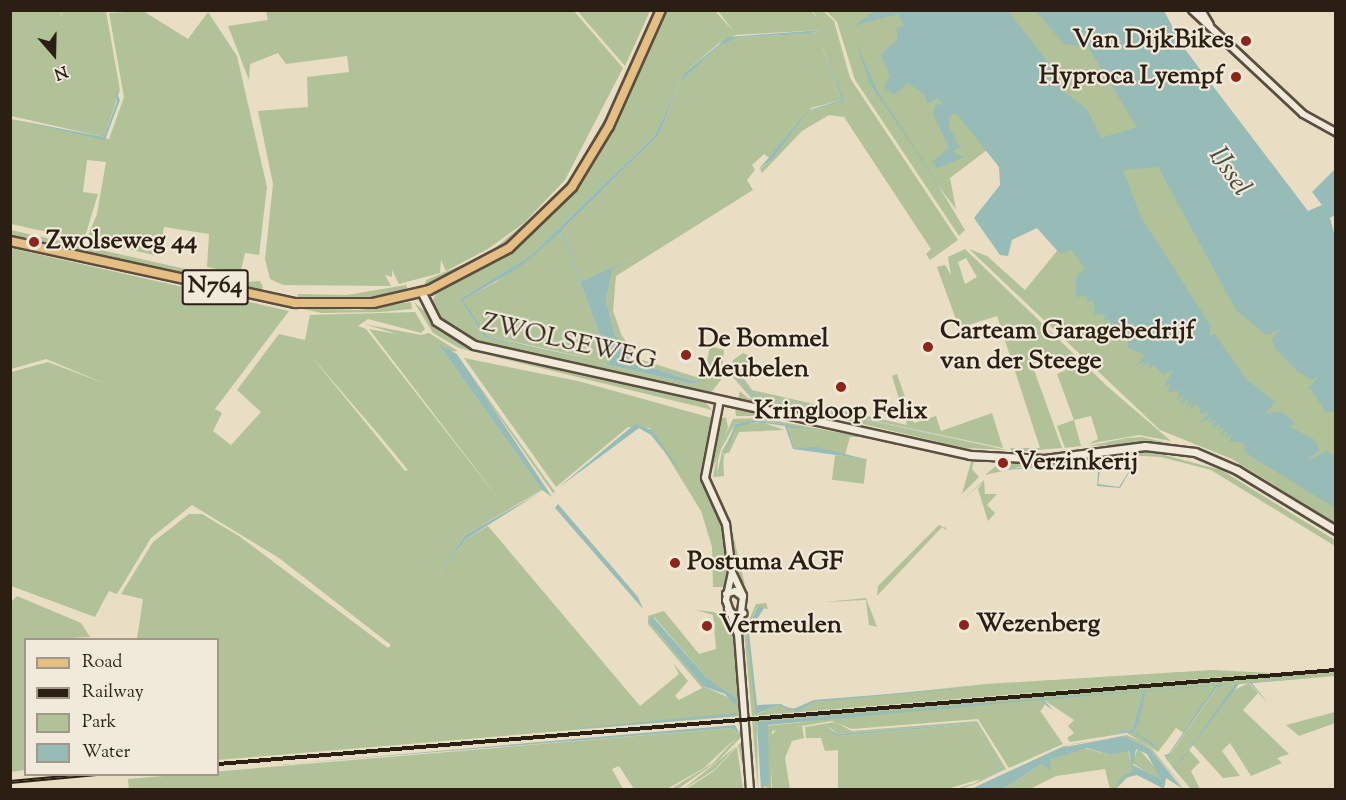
<!DOCTYPE html>
<html>
<head>
<meta charset="utf-8">
<style>
  body { margin:0 }
  #map { position:relative; width:1346px; height:800px; overflow:hidden; background:#e9ddc4; font-family:"Sorts Mill Goudy",serif }
  div>[style] { position:absolute }
  .green>* { inset:0; background:#b1c298; transform-origin:0 0 }
  .water>* { inset:0; background:#97bbb6 }
  .roads { filter:drop-shadow(2px 0 #5a4e40) drop-shadow(-2px 0 #5a4e40) drop-shadow(0 2px #5a4e40) drop-shadow(0 -2px #5a4e40) }
  .tertiary>* { height:6px; margin:-3px; padding:0 3px; transform-origin:3px; border-radius:3px; background:#f1e9d9 }
  .secondary>* { height:7px; margin:-3.5px; padding:0 3.5px; transform-origin:3.5px; border-radius:3.5px; background:#f1e9d9 }
  .primary>* { height:8px; margin:-4px; padding:0 4px; transform-origin:4px; border-radius:4px; background:#e4be82 }
  .rail>* { height:4px; margin-top:-2px; transform-origin:0; background:repeating-linear-gradient(90deg,#f1e9d9 0 4.5px,#2b1f14 0 9px); box-sizing:border-box; border-block:2px solid #2b1f14 }
  .dots>* { width:16px; height:16px; translate:-50% -50%; box-sizing:border-box; border:3px solid #f1e9d9; border-radius:50% }
  span { translate:-50% -50%; white-space:nowrap; text-align:center; line-height:1.15; -webkit-text-stroke:4.5px #f1e9d9; paint-order:stroke }
  .shield-label span { padding:2px 4px; background:#f1e9d9; border:2px solid; border-radius:4px; -webkit-text-stroke-width:0 }
  .shield-label { font-size:24px; color:#2b1f14; font-weight:700 }
  .poi-label { font-size:26px; color:#2b1f14; font-weight:700 }
  .right { translate:-100% -50%; text-align:right }
  .left { translate:0 -50%; text-align:left }
  .street-label { font-size:26px; color:#2b1f14 }
  .water-label { font-size:27px; color:#4b4e45; font-style:italic }
  .frame { position:absolute; inset:0; border:12px solid #2b1f14; pointer-events:none }
  .legend { position:absolute; left:24px; top:638px; width:195px; height:138px; box-sizing:border-box; background:#f1e9d9; border:2px solid #a2988a; margin:0; padding:8px 10px; list-style:none; font-size:18px; color:#2b1f14 }
  .legend li { display:flex; align-items:center; gap:12px; height:30px }
  .legend b { width:30px; border:2px solid #a2988a }
  .north { position:absolute; left:24px; top:24px; width:60px; height:60px; -webkit-text-stroke:4px #f1e9d9; paint-order:stroke; rotate:160deg; font-size:16px; font-weight:700; line-height:24px; text-align:center; color:#2b1f14 }
  .north::after { content:''; display:block; margin:auto; width:21px; height:27px; background:#2b1f14; clip-path:polygon(50% 0,100% 100%,50% 72%,0 100%) }
</style>
</head>
<body>
<div id="map">
  <div class="green">
    <i style="clip-path:polygon(581px 10px,650px 11px,625px 66px,579px 13px)"></i>
    <i style="clip-path:polygon(11px 11px,60px 11px,62px 19px,61px 11px,106px 11px,120px 90px,104px 137px,11px 116px)"></i>
    <i style="clip-path:polygon(143px 11px,188px 39px,208px 12px,237px 56px,267px 187px,259px 255px,245px 253px,240px 274px,207px 267px,209px 234px,164px 227px,159px 256px,86px 240px,97px 214px,106px 162px,87px 160px,83px 192px,98px 194px,84px 240px,11px 224px,11px 119px,109px 139px,124px 97px,109px 13px)"></i>
    <i style="clip-path:polygon(266px 11px,574px 11px,623px 68px,565px 180px,524px 223px,488px 249px,446px 271px,441px 260px,440px 273px,399px 284px,392px 270px,392px 277px,385px 275px,391px 286px,283px 285px,270px 279px,265px 259px,273px 184px,258px 111px,308px 107px,307px 77px,349px 72px,347px 56px,286px 64px,278px 53px,250px 64px,249px 80px,228px 26px,268px 20px)"></i>
    <i style="clip-path:polygon(653px 11px,658px 11px,608px 119px,567px 191px,493px 256px,423px 289px,426px 280px,488px 254px,564px 190px,605px 118px)"></i>
    <i style="clip-path:polygon(evenodd,664px 11px,715px 11px,734px 32px,718px 11px,812px 11px,818px 20px,813px 11px,823px 11px,834px 21px,850px 78px,958px 240px,930px 260px,926px 254px,931px 249px,844px 117px,829px 115px,802px 131px,762px 173px,760px 169px,773px 159px,809px 111px,845px 101px,820px 41px,842px 100px,811px 108px,771px 159px,764px 154px,752px 165px,755px 170px,747px 180px,753px 190px,616px 276px,613px 311px,622px 336px,639px 359px,696px 377px,705px 371px,710px 346px,724px 350px,721px 380px,710px 394px,482px 343px,444px 323px,432px 304px,436px 292px,505px 256px,572px 193px,664px 11px,822px 30px,808px 34px,741px 37px,719px 46px,679px 83px,659px 135px,562px 230px,581px 281px,635px 257px,613px 269px,606px 299px,615px 335px,634px 362px,694px 381px,709px 373px,715px 355px,715px 373px,693px 384px,604px 364px,610px 362px,561px 232px,496px 282px,462px 300px,487px 336px,601px 361px,484px 337px,460px 299px,531px 255px,655px 135px,683px 74px,718px 44px,736px 35px,822px 30px)"></i>
    <i style="clip-path:polygon(826px 11px,1065px 11px,1090px 43px,1157px 161px,1278px 330px,1335px 394px,1335px 523px,1232px 459px,1160px 430px,969px 249px,987px 256px,1025px 290px,1057px 251px,1071px 250px,980px 136px,987px 150px,950px 178px,956px 209px,938px 185px,965px 230px,959px 236px,855px 80px,837px 22px)"></i>
    <i style="clip-path:polygon(11px 230px,244px 282px,260px 281px,263px 287px,260px 292px,11px 238px)"></i>
    <i style="clip-path:polygon(evenodd,10px 248px,289px 311px,215px 409px,222px 413px,213px 431px,231px 445px,261px 412px,237px 390px,279px 334px,305px 340px,310px 315px,415px 312px,425px 329px,421px 333px,368px 319px,358px 326px,366px 329px,505px 507px,369px 329px,397px 334px,364px 324px,421px 335px,429px 333px,458px 351px,447px 352px,438px 344px,542px 490px,465px 535px,437px 577px,466px 539px,488px 526px,640px 706px,679px 674px,673px 663px,688px 681px,675px 696px,679px 700px,702px 688px,648px 624px,648px 616px,664px 611px,699px 654px,716px 649px,713px 615px,696px 610px,714px 612px,729px 621px,734px 632px,741px 716px,218px 760px,218px 640px,137px 639px,143px 599px,121px 594px,153px 542px,189px 514px,202px 514px,239px 536px,388px 648px,391px 645px,279px 558px,192px 505px,151px 538px,117px 594px,109px 591px,95px 617px,11px 586px,11px 372px,48px 362px,106px 384px,46px 359px,11px 369px,10px 248px,311px 356px,380px 436px,408px 470px,405px 471px,311px 356px,10px 248px,654px 617px,707px 678px,737px 698px,736px 707px,732px 699px,703px 686px,649px 622px,654px 617px)"></i>
    <i style="clip-path:polygon(evenodd,965px 249px,1108px 387px,1171px 441px,1139px 435px,1088px 444px,1098px 439px,1091px 416px,1074px 420px,1081px 446px,1065px 448px,1057px 426px,1074px 420px,1057px 374px,1066px 370px,1054px 357px,1032px 364px,1062px 448px,1012px 452px,1010px 448px,1040px 448px,997px 316px,959px 328px,937px 267px,945px 265px,951px 275px,948px 257px,965px 249px,966px 258px,977px 277px,965px 284px,958px 262px,966px 258px)"></i>
    <i style="clip-path:polygon(406px 285px,409px 293px,380px 299px,297px 300px,298px 294px,347px 295px)"></i>
    <i style="clip-path:polygon(411px 302px,412px 309px,381px 312px,322px 313px,298px 308px,359px 310px)"></i>
    <i style="clip-path:polygon(414px 302px,462px 343px,706px 403px,712px 410px,459px 348px,433px 333px)"></i>
    <i style="clip-path:polygon(743px 353px,751px 356px,743px 377px,752px 390px,907px 425px,892px 376px,897px 374px,914px 423px,936px 416px,941px 431px,992px 413px,1003px 448px,754px 395px,741px 380px,742px 365px,737px 377px,752px 396px,1007px 450px,965px 448px,751px 398px,731px 375px,733px 360px)"></i>
    <i style="clip-path:polygon(457px 357px,467px 369px,555px 492px,553px 493px)"></i>
    <i style="clip-path:polygon(464px 358px,578px 381px,712px 418px,701px 476px,726px 532px,726px 587px,713px 587px,712px 547px,701px 511px,650px 428px,628px 427px,556px 487px)"></i>
    <i style="clip-path:polygon(740px 391px,748px 398px,812px 415px,990px 453px,821px 420px,738px 398px)"></i>
    <i style="clip-path:polygon(735px 408px,736px 407px,852px 432px,765px 416px,736px 416px)"></i>
    <i style="clip-path:polygon(726px 417px,728px 427px,710px 477px,731px 526px,745px 585px,735px 573px,728px 523px,707px 478px,721px 419px)"></i>
    <i style="clip-path:polygon(760px 418px,874px 439px,974px 461px,972px 469px,979px 477px,962px 494px,971px 462px,863px 437px,850px 437px,845px 455px,794px 448px,788px 426px,826px 432px,761px 420px,735px 424px,721px 449px,718px 460px,717px 476px,722px 451px,736px 426px,762px 422px,784px 430px,739px 432px,729px 453px,723px 453px,724px 476px,713px 477px,719px 448px,733px 419px)"></i>
    <i style="clip-path:polygon(1142px 437px,1168px 443px,1088px 446px,1127px 438px)"></i>
    <i style="clip-path:polygon(1153px 452px,1221px 470px,1335px 540px,1335px 546px,1211px 470px,1161px 457px,1106px 454px)"></i>
    <i style="left:835px;top:455px;width:32px;height:25px;rotate:7deg"></i>
    <i style="clip-path:polygon(1103px 457px,1048px 465px,1024px 466px,985px 475px,997px 465px)"></i>
    <i style="clip-path:polygon(984px 480px,985px 494px,997px 494px,987px 505px,995px 513px,988px 521px,978px 489px,983px 482px,960px 502px)"></i>
    <i style="clip-path:polygon(939px 525px,946px 528px,946px 530px,942px 527px,877px 596px,878px 586px)"></i>
    <i style="clip-path:polygon(17px 596px,81px 623px,90px 637px,26px 640px,25px 770px,11px 772px,10px 603px)"></i>
    <i style="clip-path:polygon(866px 598px,877px 627px,869px 625px,866px 600px,824px 602px)"></i>
    <i style="clip-path:polygon(766px 603px,768px 609px,757px 607px,746px 632px,757px 714px,779px 705px,801px 710px,815px 702px,986px 684px,1212px 670px,1272px 673px,752px 716px,744px 632px,756px 604px)"></i>
    <i style="clip-path:polygon(1335px 672px,1335px 676px,757px 724px,758px 789px,752px 720px)"></i>
    <i style="clip-path:polygon(1249px 683px,1258px 693px,1243px 710px,1289px 754px,1277px 758px,1282px 763px,1251px 776px,1230px 743px,1222px 751px,1240px 776px,1223px 778px,1193px 745px,1232px 691px)"></i>
    <i style="clip-path:polygon(1237px 684px,1184px 755px,1189px 750px,1200px 762px,1191px 771px,1200px 789px,1191px 789px,1171px 765px,1188px 789px,1164px 755px,1171px 753px,1218px 686px)"></i>
    <i style="clip-path:polygon(1216px 686px,1184px 733px,1176px 728px,1158px 752px,1127px 733px,1070px 742px,1067px 738px,1074px 733px,1068px 726px,1074px 720px,1044px 700px,1143px 691px,1132px 730px,1110px 732px,1134px 733px,1154px 745px,1134px 731px,1146px 691px)"></i>
    <i style="clip-path:polygon(1039px 700px,1045px 704px,1040px 712px,1029px 713px,1041px 712px,1063px 744px,1009px 768px,978px 719px,852px 729px,832px 721px,772px 731px,771px 789px,766px 790px,766px 726px,814px 721px,767px 723px)"></i>
    <i style="clip-path:polygon(1335px 712px,1335px 723px,1299px 736px,1286px 725px)"></i>
    <i style="clip-path:polygon(evenodd,977px 721px,1006px 769px,975px 784px,961px 789px,955px 789px,975px 783px,981px 779px,947px 789px,838px 789px,838px 750px,825px 751px,821px 738px,806px 738px,805px 727px,835px 722px,852px 731px,977px 721px,975px 723px,1002px 770px,984px 779px,1000px 769px,975px 724px,837px 736px,827px 726px,838px 734px,975px 723px)"></i>
    <i style="clip-path:polygon(742px 723px,742px 736px,719px 760px,678px 789px,671px 789px,713px 763px,737px 737px,704px 768px,667px 789px,634px 789px,619px 766px,612px 769px,623px 789px,129px 790px,128px 779px,731px 728px,739px 734px)"></i>
    <i style="clip-path:polygon(802px 726px,804px 738px,792px 741px,785px 758px,790px 789px,772px 789px,770px 737px,777px 729px)"></i>
    <i style="clip-path:polygon(1127px 735px,1140px 741px,1152px 749px,1185px 789px,1149px 748px,1123px 736px,1072px 744px,985px 783px,1064px 746px)"></i>
    <i style="clip-path:polygon(743px 741px,748px 789px,738px 745px,714px 770px,682px 790px)"></i>
    <i style="clip-path:polygon(737px 747px,743px 789px,686px 789px,714px 771px)"></i>
    <i style="clip-path:polygon(1084px 748px,1110px 755px,1128px 750px,1134px 771px,1116px 789px,1110px 789px,1105px 769px,1056px 776px,1030px 789px,1003px 789px,1042px 764px,1047px 762px,1050px 770px,1050px 760px)"></i>
    <i style="clip-path:polygon(1138px 748px,1160px 773px,1160px 780px,1132px 763px)"></i>
  </div>
  <div class="water">
    <i style="clip-path:polygon(875px 11px,1008px 11px,1054px 70px,1063px 91px,1087px 109px,1101px 138px,1137px 127px,1088px 47px,1064px 44px,1036px 11px,1164px 11px,1184px 48px,1308px 211px,1322px 205px,1312px 192px,1335px 169px,1335px 215px,1330px 218px,1336px 240px,1336px 411px,1326px 412px,1309px 387px,1319px 376px,1312px 380px,1298px 372px,1276px 350px,1272px 339px,1279px 330px,1266px 335px,1236px 310px,1158px 167px,1123px 170px,1141px 217px,1211px 326px,1209px 336px,1215px 334px,1246px 379px,1275px 402px,1266px 413px,1282px 412px,1295px 423px,1290px 427px,1315px 440px,1319px 450px,1305px 462px,1327px 451px,1335px 456px,1335px 508px,1246px 453px,1244px 443px,1229px 441px,1232px 434px,1225px 439px,1228px 430px,1221px 435px,1224px 427px,1218px 431px,1220px 425px,1212px 428px,1216px 420px,1207px 423px,1213px 416px,1199px 424px,1209px 412px,1201px 414px,1198px 404px,1189px 410px,1193px 401px,1185px 409px,1190px 398px,1180px 404px,1185px 394px,1176px 401px,1180px 391px,1168px 392px,1170px 383px,1163px 388px,1174px 369px,1164px 375px,1154px 365px,1149px 368px,1150px 362px,1142px 367px,1146px 360px,1138px 365px,1144px 354px,1128px 348px,1128px 337px,1119px 340px,1122px 333px,1111px 336px,1110px 319px,1102px 322px,1106px 314px,1095px 315px,1093px 300px,1087px 303px,1087px 296px,1076px 297px,1076px 277px,1085px 268px,1071px 250px,1060px 254px,1037px 228px,1012px 240px,1008px 256px,1000px 255px,974px 218px,1000px 185px,999px 167px,956px 113px,949px 116px,949px 127px,960px 147px,952px 152px,964px 157px,938px 168px,932px 162px,949px 148px,933px 114px,936px 103px,943px 106px,938px 98px,927px 104px,925px 95px,908px 83px,893px 95px,884px 87px,890px 76px,881px 54px,898px 39px,896px 27px,904px 26px,898px 14px,853px 26px)"></i>
    <i style="clip-path:polygon(822px 30px,808px 34px,741px 37px,719px 46px,679px 83px,659px 135px,562px 230px,581px 281px,635px 257px,613px 269px,606px 299px,615px 335px,634px 362px,694px 381px,709px 373px,718px 355px,716px 373px,693px 384px,604px 364px,610px 362px,561px 232px,517px 269px,463px 300px,487px 336px,601px 363px,484px 337px,460px 299px,531px 255px,655px 135px,683px 74px,728px 37px)"></i>
    <i style="clip-path:polygon(820px 40px,845px 101px,809px 111px,773px 159px,759px 169px,809px 110px,842px 100px)"></i>
    <i style="clip-path:polygon(855px 40px,878px 92px,956px 211px,870px 84px)"></i>
    <i style="clip-path:polygon(115px 89px,120px 100px,105px 140px,11px 119px,104px 137px,117px 101px)"></i>
    <i style="clip-path:polygon(438px 344px,457px 354px,552px 497px,542px 490px)"></i>
    <i style="clip-path:polygon(741px 362px,741px 380px,754px 395px,1004px 449px,752px 396px,737px 377px)"></i>
    <i style="clip-path:polygon(758px 420px,827px 431px,788px 427px,794px 448px,817px 447px,865px 459px,793px 449px,785px 426px,758px 422px,736px 427px,716px 476px,735px 424px)"></i>
    <i style="clip-path:polygon(635px 424px,652px 430px,683px 475px,651px 435px,639px 428px,558px 488px)"></i>
    <i style="clip-path:polygon(1140px 454px,1120px 488px,1097px 486px,1099px 459px,1053px 466px,994px 471px,1102px 457px,1098px 484px,1119px 487px)"></i>
    <i style="clip-path:polygon(539px 493px,466px 539px,437px 577px,465px 535px)"></i>
    <i style="clip-path:polygon(558px 504px,638px 597px,643px 609px,555px 508px)"></i>
    <i style="clip-path:polygon(758px 606px,764px 608px,749px 632px,757px 705px,781px 704px,791px 710px,814px 700px,987px 686px,815px 702px,801px 710px,790px 711px,779px 705px,756px 714px,746px 632px)"></i>
    <i style="clip-path:polygon(652px 616px,707px 678px,737px 698px,737px 707px,725px 694px,703px 686px,649px 622px)"></i>
    <i style="clip-path:polygon(1335px 676px,1252px 683px,1269px 705px,1250px 683px,1239px 684px,1175px 769px,1191px 789px,1171px 765px,1175px 768px,1236px 683px,1217px 687px,1167px 758px,1169px 763px,1166px 758px,1215px 686px,1146px 691px,1139px 722px,1134px 731px,1153px 743px,1159px 750px,1134px 733px,1109px 732px,1132px 730px,1143px 691px,1044px 700px,1054px 711px,1039px 700px,768px 725px,769px 784px,761px 789px,757px 722px,1072px 696px)"></i>
    <i style="clip-path:polygon(737px 713px,735px 716px,577px 729px,577px 728px)"></i>
    <i style="clip-path:polygon(975px 723px,1002px 770px,984px 779px,1000px 769px,975px 724px,837px 736px,825px 727px,838px 734px)"></i>
    <i style="clip-path:polygon(735px 725px,740px 734px,731px 728px,277px 765px)"></i>
    <i style="clip-path:polygon(evenodd,1123px 736px,1149px 748px,1183px 789px,1166px 778px,1164px 789px,1137px 775px,1125px 778px,1116px 789px,1120px 778px,1133px 771px,1129px 751px,1110px 755px,1087px 748px,1050px 760px,1051px 771px,1042px 764px,1003px 789px,971px 789px,1060px 748px,1123px 736px,1136px 749px,1147px 754px,1161px 779px,1133px 765px,1136px 749px)"></i>
  </div>
  <div class="roads">
    <div class="tertiary">
      <i style="left:1192px;top:10px;width:152px;rotate:43.1deg"></i>
      <i style="left:1303px;top:114px;width:38px;rotate:29deg"></i>
      <i style="left:1201px;top:10px;width:17px;rotate:59deg"></i>
      <i style="left:720px;top:400px;width:79px;rotate:100.9deg"></i>
      <i style="left:705px;top:478px;width:51px;rotate:65.5deg"></i>
      <i style="left:726px;top:524px;width:48px;rotate:82.9deg"></i>
      <i style="left:732px;top:572px;width:26px;rotate:65deg"></i>
      <i style="left:743px;top:596px;width:38px;rotate:97deg"></i>
      <i style="left:738px;top:634px;width:156px;rotate:85.6deg"></i>
      <i style="left:732px;top:572px;width:29px;rotate:102deg"></i>
      <i style="left:726px;top:600px;width:36px;rotate:71deg"></i>
      <i style="left:726px;top:594px;width:9px;rotate:-18deg"></i>
      <i style="left:735px;top:591px;width:10px;rotate:37deg"></i>
      <i style="left:728px;top:609px;width:10px;rotate:45deg"></i>
      <i style="left:735px;top:616px;width:9px;rotate:-18deg"></i>
    </div>
    <div class="secondary">
      <i style="left:422px;top:293px;width:31px;rotate:63deg"></i>
      <i style="left:436px;top:321px;width:45px;rotate:32.3deg"></i>
      <i style="left:474px;top:345px;width:508px;rotate:12.5deg"></i>
      <i style="left:970px;top:455px;width:74px;rotate:3.1deg"></i>
      <i style="left:1044px;top:459px;width:102px;rotate:-7.3deg"></i>
      <i style="left:1145px;top:446px;width:50px;rotate:6.8deg"></i>
      <i style="left:1195px;top:452px;width:46px;rotate:23.2deg"></i>
      <i style="left:1237px;top:470px;width:116px;rotate:31.2deg"></i>
    </div>
    <div class="primary">
      <i style="left:10px;top:241px;width:292px;rotate:12.3deg"></i>
      <i style="left:295px;top:303px;width:78px"></i>
      <i style="left:373px;top:303px;width:57px;rotate:-13.1deg"></i>
      <i style="left:429px;top:290px;width:90px;rotate:-27.7deg"></i>
      <i style="left:509px;top:248px;width:88px;rotate:-44.1deg"></i>
      <i style="left:572px;top:187px;width:71px;rotate:-58.8deg"></i>
      <i style="left:609px;top:126px;width:127px;rotate:-65.9deg"></i>
    </div>
  </div>
  <div class="rail">
    <i style="left:218px;top:764px;width:1122px;rotate:-4.81deg"></i>
    <i style="left:10px;top:782px;width:87px;rotate:-5.3deg"></i>
  </div>
  <div class="dots">
    <i style="left:1246px;top:41px;background:#8f2418"></i>
    <i style="left:1236px;top:77px;background:#8f2418"></i>
    <i style="left:34px;top:242px;background:#8f2418"></i>
    <i style="left:928px;top:347px;background:#8f2418"></i>
    <i style="left:686px;top:355px;background:#8f2418"></i>
    <i style="left:841px;top:387px;background:#8f2418"></i>
    <i style="left:1003px;top:463px;background:#8f2418"></i>
    <i style="left:675px;top:563px;background:#8f2418"></i>
    <i style="left:964px;top:625px;background:#8f2418"></i>
    <i style="left:707px;top:626px;background:#8f2418"></i>
  </div>
  <div class="shield-label">
    <span style="left:215px;top:287px">N764</span>
  </div>
  <div class="poi-label">
    <span class="right" style="left:1234px;top:41px">Van DijkBikes</span>
    <span class="right" style="left:1224px;top:77px">Hyproca Lyempf</span>
    <span class="left" style="left:46px;top:242px">Zwolseweg 44</span>
    <span class="left" style="left:940px;top:347px">Carteam Garagebedrijf<br>van der Steege</span>
    <span class="left" style="left:698px;top:355px">De Bommel<br>Meubelen</span>
    <span style="left:841px;top:412px">Kringloop Felix</span>
    <span class="left" style="left:1015px;top:463px">Verzinkerij</span>
    <span class="left" style="left:687px;top:563px">Postuma AGF</span>
    <span class="left" style="left:976px;top:625px">Wezenberg</span>
    <span class="left" style="left:719px;top:626px">Vermeulen</span>
  </div>
  <div class="street-label">
    <span style="left:569px;top:343px;rotate:13deg">ZWOLSEWEG</span>
  </div>
  <div class="water-label">
    <span style="left:1229px;top:172px;rotate:56deg">IJssel</span>
  </div>
  <div class="frame"></div>
  <ul class="legend">
  <li><b style="height:8px;background:#e4be82"></b>Road</li>
  <li><b style="height:8px;background:#2b1f14"></b>Railway</li>
  <li><b style="height:16px;background:#b1c298"></b>Park</li>
  <li><b style="height:16px;background:#97bbb6"></b>Water</li>
  </ul>
  <div class="north">N</div>
</div>
</body>
</html>
